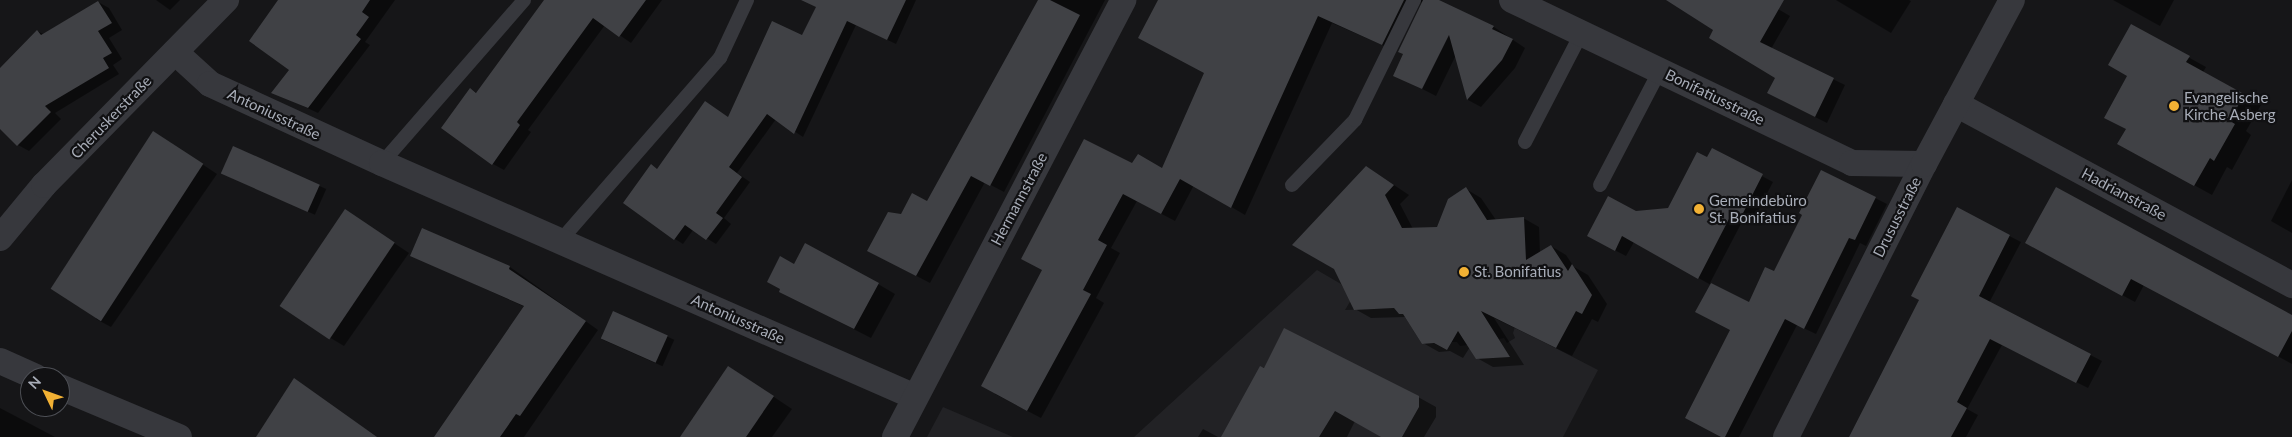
<!DOCTYPE html>
<html>
<head>
<meta charset="utf-8">
<style>
  body { margin:0 }
  #map { position:relative; width:2292px; height:437px; overflow:hidden; background:#161618; font-family:Lato,sans-serif }
  div>[style] { position:absolute }
  .built>* { inset:0; background:#222225 }
  .shadow>* { inset:0; background:#0007; transform-origin:0 0 }
  .building>* { inset:0; background:#404145; transform-origin:0 0 }
  .lane>* { height:14px; margin:-7px; padding:0 7px; transform-origin:7px; border-radius:7px; background:#37383d }
  .street>* { height:26px; margin:-13px; padding:0 13px; transform-origin:13px; border-radius:13px; background:#37383d }
  .dots>* { width:14px; height:14px; translate:-50% -50%; box-sizing:border-box; border:2px solid #111113; border-radius:50% }
  span { translate:-50% -50%; white-space:nowrap; text-align:center; line-height:1.15; -webkit-text-stroke:4.5px #111113; paint-order:stroke }
  .street-label { font-size:15px; color:#a8adb8 }
  .poi-label { font-size:15px; color:#a8adb8 }
  .left { translate:0 -50%; text-align:left }
  .north { position:absolute; left:20px; top:367px; width:50px; height:50px; box-sizing:border-box; background:#111113; border:1px solid #4d4f55; border-radius:50%; rotate:312deg; font-size:14px; font-weight:700; line-height:20px; text-align:center; color:#a8adb8 }
  .north::after { content:''; display:block; margin:auto; width:18px; height:22px; background:#f2b134; clip-path:polygon(50% 0,100% 100%,50% 72%,0 100%) }
</style>
</head>
<body>
<div id="map">
  <div class="built">
    <i style="clip-path:polygon(1317px 270px,1341px 284px,1351px 300px,1345px 310px,1394px 308px,1399px 314px,1403px 314px,1422px 344px,1433px 343px,1447px 350px,1452px 342px,1457px 342px,1460px 346px,1467px 345px,1509px 357px,1504px 348px,1500px 348px,1499px 339px,1504px 338px,1507px 343px,1515px 338px,1513px 333px,1515px 327px,1598px 370px,1563px 437px,1134px 437px)"></i>
    <i style="clip-path:polygon(943px 407px,1013px 437px,927px 437px)"></i>
  </div>
  <div class="shadow">
    <i style="clip-path:polygon(156px 0,180px 0,170px 10px)"></i>
    <i style="clip-path:polygon(296px 0,395px 0,365px 42px,370px 45px,318px 113px,273px 92px,290px 70px)"></i>
    <i style="clip-path:polygon(567px 0,662px 0,631px 43px,605px 25px,528px 130px,531px 132px,504px 170px,493px 164px,471px 89px,477px 93px)"></i>
    <i style="clip-path:polygon(820px 0,916px 0,896px 44px,856px 25px,803px 137px,776px 119px,737px 173px,750px 182px,724px 218px,731px 224px,716px 244px,693px 230px,683px 244px,675px 239px,658px 170px,729px 118px,803px 37px)"></i>
    <i style="clip-path:polygon(1039px 0,1105px 0,1004px 192px,985px 182px,930px 283px,882px 258px,902px 215px,928px 203px)"></i>
    <i style="clip-path:polygon(1160px 0,1436px 0,1494px 27px,1525px 48px,1515px 68px,1481px 107px,1468px 100px,1456px 55px,1436px 96px,1395px 75px,1405px 54px,1424px 1px,1420px 3px,1396px 51px,1332px 23px,1245px 215px,1194px 185px,1175px 221px,1137px 201px,1111px 248px,1120px 253px,1096px 298px,1104px 303px,1041px 418px,995px 394px,1133px 165px,1163px 170px,1205px 73px)"></i>
    <i style="clip-path:polygon(1668px 0,1763px 0,1790px 16px,1771px 49px,1845px 85px,1827px 123px,1781px 100px,1777px 77px,1715px 30px)"></i>
    <i style="clip-path:polygon(1836px 0,1909px 0,1911px 1px,1891px 33px)"></i>
    <i style="clip-path:polygon(2113px 0,2174px 0,2160px 26px)"></i>
    <i style="clip-path:polygon(98px 2px,109px 8px,122px 30px,109px 38px,122px 59px,113px 65px,119px 74px,55px 113px,61px 119px,29px 151px,18px 145px,0 126px,0 70px,37px 31px,43px 34px)"></i>
    <i style="clip-path:polygon(2132px 26px,2206px 67px,2203px 72px,2261px 105px,2246px 131px,2251px 135px,2232px 170px,2227px 167px,2212px 195px,2136px 153px,2127px 129px)"></i>
    <i style="clip-path:polygon(154px 132px,217px 174px,111px 327px,96px 319px)"></i>
    <i style="left:234px;top:148px;width:101px;height:28px;rotate:24deg"></i>
    <i style="clip-path:polygon(1713px 150px,1773px 182px,1751px 224px,1743px 220px,1710px 283px,1749px 303px,1774px 273px,1803px 214px,1821px 171px,1887px 204px,1866px 246px,1860px 243px,1816px 334px,1797px 325px,1739px 437px,1722px 437px,1732px 330px,1711px 285px,1634px 242px,1626px 256px,1599px 242px,1636px 212px,1669px 209px)"></i>
    <i style="clip-path:polygon(1367px 167px,1409px 195px,1400px 204px,1413px 229px,1437px 229px,1466px 189px,1481px 198px,1496px 220px,1523px 218px,1539px 227px,1540px 253px,1551px 246px,1566px 255px,1574px 267px,1588px 275px,1607px 304px,1598px 322px,1592px 319px,1572px 356px,1494px 318px,1524px 365px,1493px 367px,1477px 358px,1470px 347px,1463px 358px,1450px 351px,1439px 352px,1423px 343px,1405px 317px,1371px 318px,1355px 309px)"></i>
    <i style="clip-path:polygon(2292px 180px,2292px 233px,2271px 221px)"></i>
    <i style="clip-path:polygon(1957px 209px,2021px 242px,1989px 303px,2102px 361px,2088px 388px,2002px 345px,1967px 409px,1978px 415px,1966px 437px,1850px 437px,1921px 300px)"></i>
    <i style="clip-path:polygon(346px 211px,409px 253px,344px 346px,329px 337px)"></i>
    <i style="clip-path:polygon(423px 229px,510px 267px,598px 330px,524px 437px,436px 437px,525px 307px,411px 255px)"></i>
    <i style="clip-path:polygon(2040px 251px,2292px 316px,2292px 364px,2144px 285px,2135px 302px)"></i>
    <i style="clip-path:polygon(794px 265px,878px 284px,895px 294px,871px 338px,781px 292px)"></i>
    <i style="left:614px;top:313px;width:66px;height:29px;rotate:24deg"></i>
    <i style="clip-path:polygon(729px 367px,792px 409px,772px 437px,681px 437px)"></i>
    <i style="clip-path:polygon(1261px 367px,1418px 397px,1436px 407px,1436px 417px,1424px 437px,1383px 437px,1355px 421px,1347px 437px,1223px 437px)"></i>
    <i style="clip-path:polygon(0 408px,55px 437px,0 437px)"></i>
    <i style="clip-path:polygon(1203px 429px,1218px 437px,1198px 437px)"></i>
  </div>
  <div class="building">
    <i style="clip-path:polygon(278px 0,370px 0,362px 12px,369px 17px,356px 35px,361px 39px,308px 108px,271px 93px,289px 70px,249px 41px)"></i>
    <i style="clip-path:polygon(544px 0,646px 0,619px 37px,593px 18px,517px 122px,520px 125px,492px 165px,441px 128px,470px 88px,476px 93px)"></i>
    <i style="clip-path:polygon(801px 0,906px 0,887px 40px,847px 21px,794px 134px,767px 114px,729px 167px,742px 177px,716px 213px,723px 218px,706px 240px,685px 225px,674px 240px,623px 203px,651px 164px,657px 169px,705px 101px,728px 117px,772px 21px,802px 35px,816px 7px)"></i>
    <i style="clip-path:polygon(1038px 0,1050px 0,1080px 15px,990px 186px,971px 176px,916px 276px,867px 251px,888px 212px,901px 214px,912px 193px,927px 201px)"></i>
    <i style="clip-path:polygon(1158px 0,1404px 0,1382px 45px,1318px 16px,1231px 208px,1180px 179px,1161px 214px,1123px 194px,1098px 240px,1107px 245px,1083px 290px,1091px 294px,1027px 411px,981px 386px,1042px 270px,1021px 259px,1084px 139px,1132px 163px,1138px 154px,1162px 168px,1204px 73px,1138px 38px)"></i>
    <i style="clip-path:polygon(1423px 0,1439px 0,1494px 26px,1492px 29px,1513px 39px,1502px 60px,1467px 100px,1449px 35px,1422px 89px,1393px 76px,1403px 54px,1398px 52px)"></i>
    <i style="clip-path:polygon(1666px 0,1784px 0,1760px 42px,1834px 78px,1815px 117px,1767px 93px,1775px 78px,1709px 38px,1713px 30px)"></i>
    <i style="clip-path:polygon(98px 1px,112px 23px,98px 31px,112px 53px,103px 58px,109px 68px,45px 106px,51px 112px,17px 146px,0 129px,0 68px,37px 30px,41px 35px)"></i>
    <i style="clip-path:polygon(2131px 24px,2190px 56px,2186px 62px,2244px 94px,2230px 121px,2235px 124px,2214px 161px,2210px 158px,2194px 186px,2117px 144px,2126px 129px,2104px 118px,2127px 76px,2108px 65px)"></i>
    <i style="left:153px;top:131px;width:60px;height:188px;rotate:33deg"></i>
    <i style="left:233px;top:146px;width:95px;height:30px;rotate:24deg"></i>
    <i style="clip-path:polygon(1712px 148px,1763px 174px,1740px 219px,1731px 215px,1698px 279px,1622px 236px,1615px 251px,1587px 236px,1608px 196px,1636px 211px,1668px 208px,1697px 152px,1707px 157px)"></i>
    <i style="clip-path:polygon(1366px 166px,1394px 185px,1385px 195px,1402px 228px,1437px 227px,1448px 199px,1466px 187px,1487px 220px,1524px 217px,1526px 260px,1551px 245px,1568px 271px,1572px 264px,1592px 295px,1582px 314px,1576px 311px,1556px 348px,1481px 311px,1510px 357px,1476px 359px,1458px 331px,1447px 350px,1434px 343px,1422px 344px,1403px 314px,1399px 314px,1394px 308px,1354px 310px,1334px 269px,1292px 245px)"></i>
    <i style="clip-path:polygon(1821px 170px,1876px 197px,1855px 240px,1849px 238px,1804px 329px,1785px 319px,1725px 437px,1721px 437px,1685px 418px,1730px 330px,1695px 312px,1711px 283px,1749px 302px,1765px 267px,1774px 271px,1802px 215px,1799px 213px)"></i>
    <i style="clip-path:polygon(2056px 187px,2292px 315px,2292px 331px,2278px 357px,2131px 279px,2122px 296px,2025px 243px)"></i>
    <i style="clip-path:polygon(1957px 207px,2010px 235px,1979px 296px,2091px 354px,2076px 383px,1990px 339px,1957px 402px,1967px 408px,1951px 437px,1849px 437px,1919px 300px,1911px 296px)"></i>
    <i style="left:345px;top:209px;width:60px;height:117px;rotate:34deg"></i>
    <i style="clip-path:polygon(422px 228px,510px 266px,509px 269px,586px 321px,520px 416px,516px 414px,500px 437px,434px 437px,524px 306px,410px 256px)"></i>
    <i style="clip-path:polygon(805px 243px,879px 283px,854px 329px,779px 292px,780px 289px,767px 282px,780px 256px,794px 264px)"></i>
    <i style="left:613px;top:311px;width:60px;height:30px;rotate:24deg"></i>
    <i style="clip-path:polygon(1284px 328px,1419px 396px,1419px 407px,1402px 437px,1381px 437px,1335px 411px,1319px 437px,1221px 437px,1260px 366px,1264px 368px)"></i>
    <i style="clip-path:polygon(728px 366px,774px 396px,746px 437px,680px 437px)"></i>
    <i style="clip-path:polygon(294px 378px,377px 437px,256px 437px)"></i>
  </div>
  <div class="lane">
    <i style="left:1525px;top:142px;width:124px;rotate:-62.6deg"></i>
    <i style="left:382px;top:163px;width:216px;rotate:-48.9deg"></i>
    <i style="left:1292px;top:185px;width:91px;rotate:-45.9deg"></i>
    <i style="left:1355px;top:120px;width:134px;rotate:-63.8deg"></i>
    <i style="left:1600px;top:185px;width:130px;rotate:-62.4deg"></i>
    <i style="left:561px;top:240px;width:242px;rotate:-48.9deg"></i>
    <i style="left:720px;top:58px;width:64px;rotate:-65deg"></i>
  </div>
  <div class="street">
    <i style="left:1512px;top:0;width:377px;rotate:25.6deg"></i>
    <i style="left:1852px;top:163px;width:72px;rotate:0.8deg"></i>
    <i style="left:175px;top:52px;width:47px;rotate:42.4deg"></i>
    <i style="left:210px;top:84px;width:189px;rotate:24.7deg"></i>
    <i style="left:382px;top:163px;width:582px;rotate:23.7deg"></i>
    <i style="left:1956px;top:104px;width:382px;rotate:28.3deg"></i>
    <i style="left:0;top:238px;width:69px;rotate:-50.3deg"></i>
    <i style="left:44px;top:185px;width:260px;rotate:-45.5deg"></i>
    <i style="left:0;top:361px;width:39px;rotate:24deg"></i>
    <i style="left:60px;top:387px;width:129px;rotate:22.8deg"></i>
    <i style="left:895px;top:437px;width:493px;rotate:-62.4deg"></i>
    <i style="left:1786px;top:437px;width:306px;rotate:-63.2deg"></i>
    <i style="left:1924px;top:164px;width:186px;rotate:-61.8deg"></i>
  </div>
  <div class="dots">
    <i style="left:2174px;top:106px;background:#f2b134"></i>
    <i style="left:1699px;top:209px;background:#f2b134"></i>
    <i style="left:1464px;top:272px;background:#f2b134"></i>
  </div>
  <div class="street-label">
    <span style="left:1715px;top:97px;rotate:26deg">Bonifatiusstraße</span>
    <span style="left:274px;top:114px;rotate:25deg">Antoniusstraße</span>
    <span style="left:111px;top:117px;rotate:-46deg">Cheruskerstraße</span>
    <span style="left:2124px;top:194px;rotate:28deg">Hadrianstraße</span>
    <span style="left:1019px;top:199px;rotate:-62deg">Hermannstraße</span>
    <span style="left:1897px;top:217px;rotate:-63deg">Drususstraße</span>
    <span style="left:738px;top:319px;rotate:24deg">Antoniusstraße</span>
  </div>
  <div class="poi-label">
    <span class="left" style="left:2184px;top:106px">Evangelische<br>Kirche Asberg</span>
    <span class="left" style="left:1709px;top:209px">Gemeindebüro<br>St. Bonifatius</span>
    <span class="left" style="left:1474px;top:272px">St. Bonifatius</span>
  </div>
  <div class="north">N</div>
</div>
</body>
</html>
